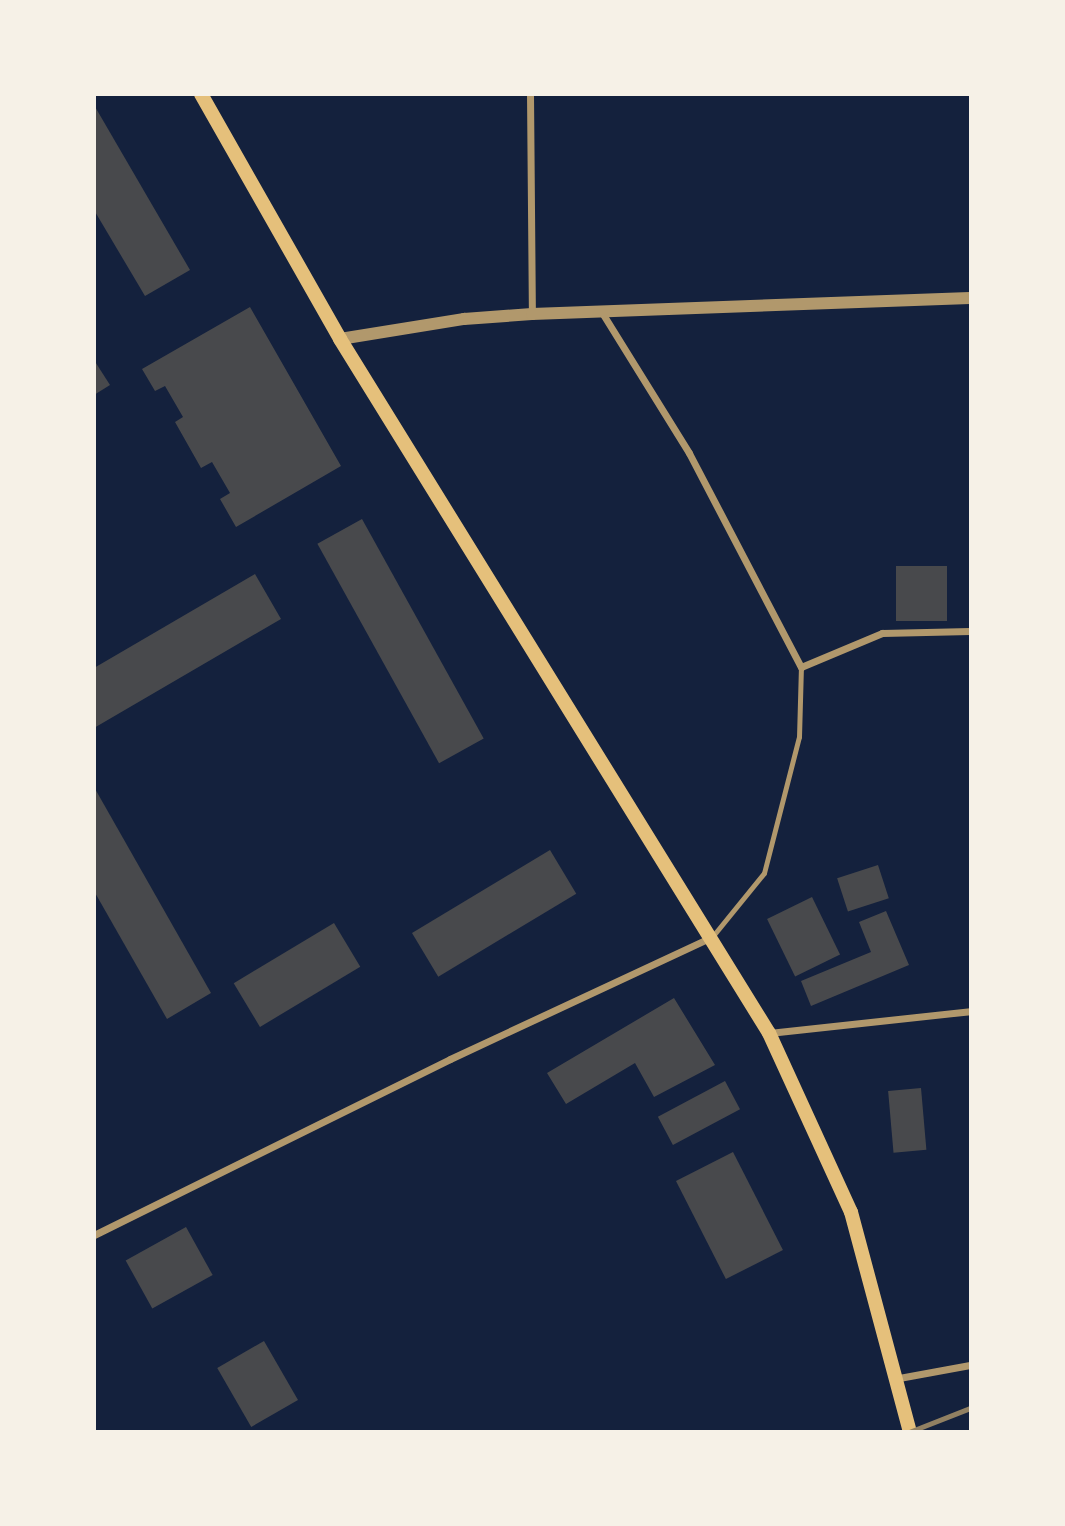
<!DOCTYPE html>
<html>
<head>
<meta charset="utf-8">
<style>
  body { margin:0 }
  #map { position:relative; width:1065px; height:1526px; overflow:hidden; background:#14213d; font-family:Montserrat,sans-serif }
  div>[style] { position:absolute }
  .building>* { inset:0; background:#48494c; transform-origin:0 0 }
  .service>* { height:5px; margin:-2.5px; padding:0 2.5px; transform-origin:2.5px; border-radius:2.5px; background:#b1986c }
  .minor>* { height:7px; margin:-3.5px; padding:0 3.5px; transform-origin:3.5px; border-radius:3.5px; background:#b1986c }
  .tertiary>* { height:12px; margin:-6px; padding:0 6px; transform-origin:6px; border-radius:6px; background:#b1986c }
  .secondary>* { height:14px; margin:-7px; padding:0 7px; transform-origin:7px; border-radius:7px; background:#e5c07b }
  .rail>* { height:5px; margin:-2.5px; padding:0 2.5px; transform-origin:2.5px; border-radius:2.5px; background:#918062 }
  span { translate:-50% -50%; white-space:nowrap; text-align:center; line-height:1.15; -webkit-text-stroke:6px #f6f1e7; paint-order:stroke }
  .frame { position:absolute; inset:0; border:96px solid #f6f1e7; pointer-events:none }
</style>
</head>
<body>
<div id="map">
  <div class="building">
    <i style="clip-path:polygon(94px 105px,190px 270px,145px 296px,94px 210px)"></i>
    <i style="clip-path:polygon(250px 307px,341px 466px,236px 527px,220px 499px,230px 493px,212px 462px,201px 468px,175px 422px,183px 417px,165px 386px,155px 391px,142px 369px)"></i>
    <i style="clip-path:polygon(94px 360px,110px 385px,94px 395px)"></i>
    <i style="left:362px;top:519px;width:251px;height:51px;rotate:61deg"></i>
    <i style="left:896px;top:566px;width:51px;height:55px"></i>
    <i style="clip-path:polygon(255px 574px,281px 619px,94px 728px,94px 668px)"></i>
    <i style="clip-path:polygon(94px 787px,211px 993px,167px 1019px,94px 891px)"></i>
    <i style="left:550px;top:850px;width:51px;height:161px;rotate:59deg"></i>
    <i style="left:878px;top:865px;width:35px;height:43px;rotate:72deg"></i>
    <i style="left:812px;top:897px;width:64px;height:50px;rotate:64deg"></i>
    <i style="clip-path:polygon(886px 911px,909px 965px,811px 1006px,801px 981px,871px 952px,859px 922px)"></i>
    <i style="left:334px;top:923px;width:51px;height:117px;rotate:59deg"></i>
    <i style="clip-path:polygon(674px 998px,715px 1065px,654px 1097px,635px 1063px,566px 1104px,547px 1073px)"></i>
    <i style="left:725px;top:1081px;width:32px;height:76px;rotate:62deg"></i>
    <i style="left:921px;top:1088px;width:62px;height:33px;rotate:85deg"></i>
    <i style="left:733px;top:1152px;width:110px;height:64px;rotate:63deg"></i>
    <i style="left:186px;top:1227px;width:55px;height:69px;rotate:61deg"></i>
    <i style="left:264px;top:1341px;width:68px;height:54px;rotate:60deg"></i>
  </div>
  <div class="service">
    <i style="left:712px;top:937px;width:82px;rotate:-50.9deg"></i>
    <i style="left:764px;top:873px;width:140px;rotate:-75.6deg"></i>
    <i style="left:799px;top:737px;width:70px;rotate:-88.4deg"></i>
  </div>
  <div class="minor">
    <i style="left:530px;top:94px;width:220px;rotate:89.5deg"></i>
    <i style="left:601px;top:311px;width:167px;rotate:58.2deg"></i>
    <i style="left:689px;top:453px;width:242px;rotate:62.4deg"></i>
    <i style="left:801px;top:667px;width:88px;rotate:-22.8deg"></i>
    <i style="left:882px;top:633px;width:88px;rotate:-1.3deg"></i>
    <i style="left:769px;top:1033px;width:202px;rotate:-6.2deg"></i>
    <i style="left:94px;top:1235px;width:397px;rotate:-26.3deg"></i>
    <i style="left:450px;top:1059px;width:289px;rotate:-25deg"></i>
    <i style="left:899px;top:1378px;width:72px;rotate:-10.4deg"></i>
  </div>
  <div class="tertiary">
    <i style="left:340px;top:339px;width:126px;rotate:-9.2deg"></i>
    <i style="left:464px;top:319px;width:68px;rotate:-4.2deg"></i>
    <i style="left:532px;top:314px;width:438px;rotate:-2.1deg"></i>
  </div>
  <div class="secondary">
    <i style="left:201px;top:94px;width:282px;rotate:60.4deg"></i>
    <i style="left:340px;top:339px;width:816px;rotate:58.28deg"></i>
    <i style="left:769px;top:1033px;width:197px;rotate:65.4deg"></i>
    <i style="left:851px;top:1212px;width:228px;rotate:75deg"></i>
  </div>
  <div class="rail">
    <i style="left:909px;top:1432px;width:66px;rotate:-21.5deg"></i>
  </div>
  <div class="frame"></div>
</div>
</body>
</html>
